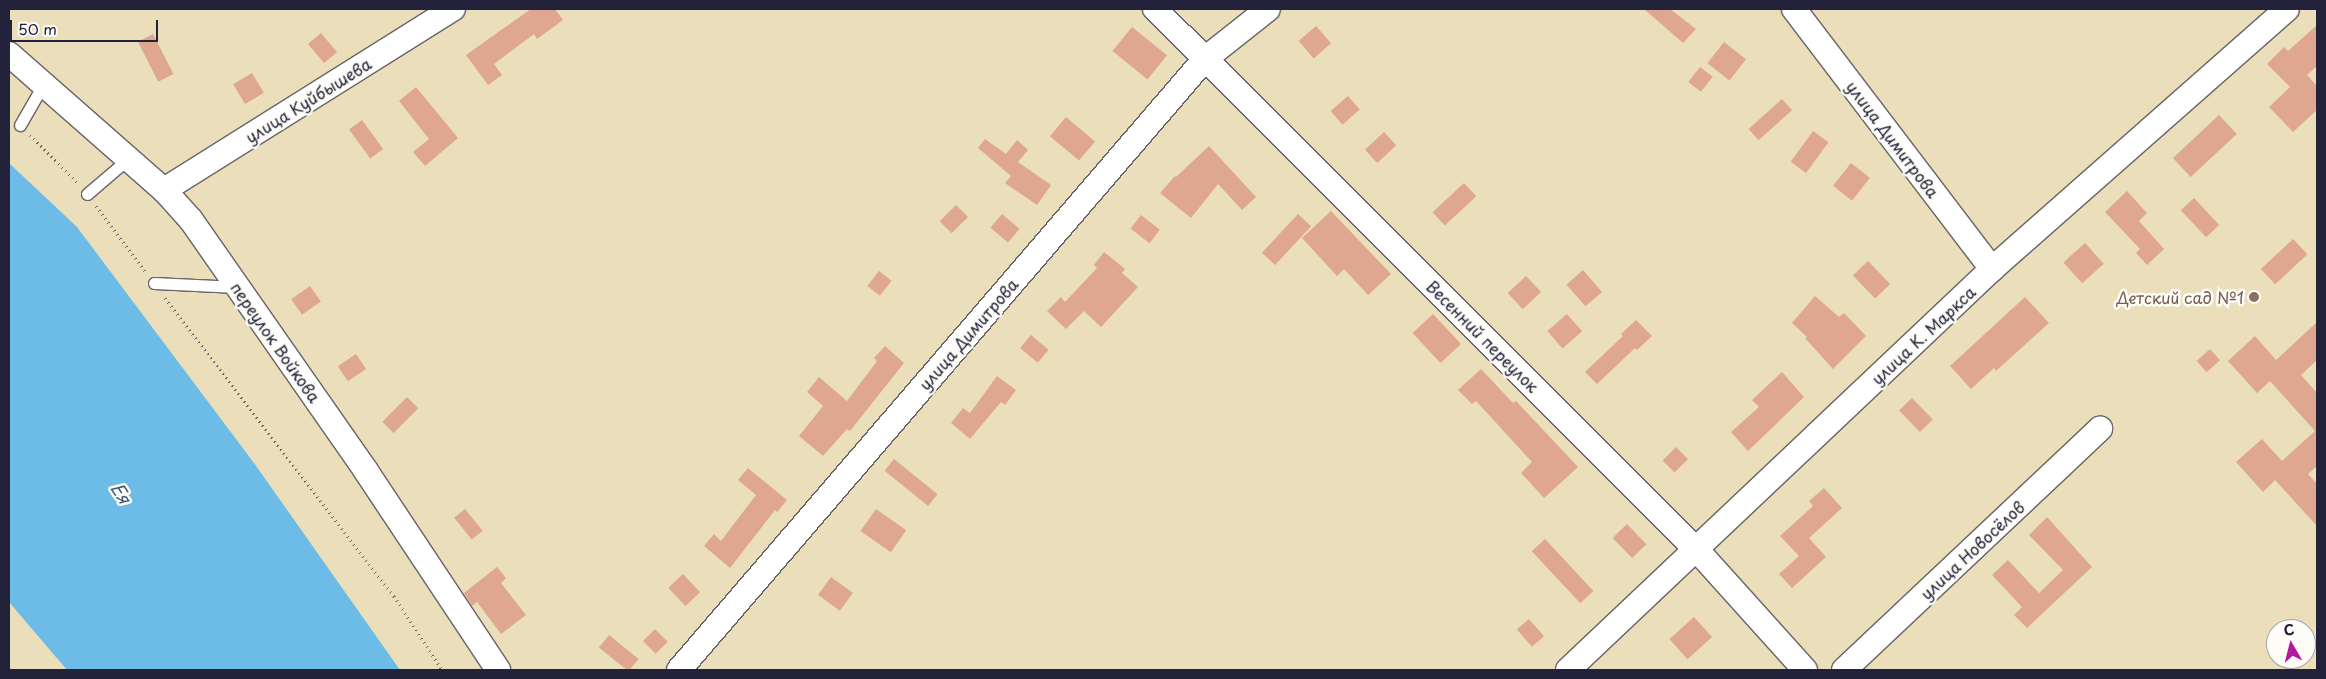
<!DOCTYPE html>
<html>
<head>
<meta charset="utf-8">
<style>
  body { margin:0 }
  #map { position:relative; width:2326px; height:679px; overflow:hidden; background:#eadfba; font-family:"Playpen Sans",sans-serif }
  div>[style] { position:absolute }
  .water>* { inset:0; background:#6cbce7 }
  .building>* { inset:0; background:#dfa78f; transform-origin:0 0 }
  .path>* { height:3px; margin-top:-1.5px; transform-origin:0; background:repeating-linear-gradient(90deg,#686467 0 1px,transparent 0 5px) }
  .roads { filter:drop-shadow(1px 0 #686467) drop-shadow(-1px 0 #686467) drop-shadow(0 1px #686467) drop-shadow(0 -1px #686467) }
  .service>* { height:11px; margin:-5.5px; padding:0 5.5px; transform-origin:5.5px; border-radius:5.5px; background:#fff }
  .minor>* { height:24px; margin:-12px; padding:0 12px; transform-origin:12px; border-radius:12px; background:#fff }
  .dots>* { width:14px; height:14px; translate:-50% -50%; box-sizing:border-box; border:2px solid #fdfcf7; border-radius:50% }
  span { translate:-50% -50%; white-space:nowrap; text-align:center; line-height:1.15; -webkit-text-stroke:5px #fdfcf7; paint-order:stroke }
  .street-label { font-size:16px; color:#22223b }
  .education-label { font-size:16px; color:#785e54 }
  .right { translate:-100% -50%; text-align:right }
  .water-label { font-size:18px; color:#3c5877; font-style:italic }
  .frame { position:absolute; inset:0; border:10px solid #22223b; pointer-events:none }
  .north { position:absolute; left:2266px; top:619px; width:50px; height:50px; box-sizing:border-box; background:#fdfcf7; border:1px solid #a5a5ac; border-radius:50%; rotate:352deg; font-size:14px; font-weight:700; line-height:20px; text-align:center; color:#22223b }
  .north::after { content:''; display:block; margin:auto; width:18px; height:22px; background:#b5179e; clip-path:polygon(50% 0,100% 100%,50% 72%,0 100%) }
  .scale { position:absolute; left:10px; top:20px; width:148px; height:22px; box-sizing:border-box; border:2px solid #22223b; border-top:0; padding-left:6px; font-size:15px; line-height:18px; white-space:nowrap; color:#22223b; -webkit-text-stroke:4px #fdfcf7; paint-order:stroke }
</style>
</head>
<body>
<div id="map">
  <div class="water">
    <i style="clip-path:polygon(9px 163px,77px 227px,254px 463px,400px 670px,67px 670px,9px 602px)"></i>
  </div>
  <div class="building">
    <i style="clip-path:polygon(531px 9px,555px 9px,563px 20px,537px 39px,534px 34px,494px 64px,502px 75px,488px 85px,466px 55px)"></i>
    <i style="clip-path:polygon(1644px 9px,1670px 9px,1696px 29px,1683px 43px)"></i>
    <i style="clip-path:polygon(2317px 25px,2317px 66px,2307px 75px,2317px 86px,2317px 110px,2293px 132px,2269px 107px,2290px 87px,2267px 64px,2284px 47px,2288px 51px)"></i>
    <i style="left:1316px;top:26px;width:23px;height:23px;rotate:49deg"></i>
    <i style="left:1132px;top:27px;width:45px;height:31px;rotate:39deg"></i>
    <i style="left:321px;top:33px;width:25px;height:17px;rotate:50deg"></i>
    <i style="left:153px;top:34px;width:45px;height:17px;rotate:63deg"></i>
    <i style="left:1724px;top:42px;width:28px;height:27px;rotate:38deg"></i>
    <i style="left:1700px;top:67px;width:16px;height:19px;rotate:38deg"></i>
    <i style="left:252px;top:73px;width:23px;height:22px;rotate:59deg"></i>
    <i style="clip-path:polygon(416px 87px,458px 138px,425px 166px,413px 152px,429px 139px,399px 101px)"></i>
    <i style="left:1348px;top:96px;width:18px;height:23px;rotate:49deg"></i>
    <i style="left:1782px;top:99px;width:15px;height:45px;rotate:48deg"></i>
    <i style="left:2219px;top:115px;width:26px;height:63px;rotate:47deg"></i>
    <i style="left:1066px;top:117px;width:38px;height:25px;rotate:40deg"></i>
    <i style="left:362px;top:120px;width:36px;height:16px;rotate:54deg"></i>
    <i style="left:1813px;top:131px;width:19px;height:38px;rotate:36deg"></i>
    <i style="left:1384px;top:132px;width:18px;height:26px;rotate:47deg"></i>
    <i style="clip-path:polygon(985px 139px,1006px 154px,1017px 140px,1028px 150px,1018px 162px,1051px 185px,1037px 205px,1005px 183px,1011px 176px,978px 148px)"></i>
    <i style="clip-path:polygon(1209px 146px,1256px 197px,1242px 210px,1218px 184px,1191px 218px,1160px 193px,1175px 176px,1176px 177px)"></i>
    <i style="left:1851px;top:163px;width:24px;height:29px;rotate:38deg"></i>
    <i style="left:1464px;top:183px;width:18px;height:43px;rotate:47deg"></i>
    <i style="clip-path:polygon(2127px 191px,2147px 213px,2139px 221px,2164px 249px,2147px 265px,2136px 253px,2140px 249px,2105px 212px)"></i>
    <i style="left:2194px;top:198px;width:37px;height:18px;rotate:47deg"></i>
    <i style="left:956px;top:205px;width:17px;height:23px;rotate:45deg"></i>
    <i style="clip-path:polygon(1331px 211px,1391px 274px,1368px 295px,1344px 269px,1337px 276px,1302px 238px)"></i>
    <i style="left:1002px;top:214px;width:23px;height:18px;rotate:40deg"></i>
    <i style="left:1298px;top:214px;width:18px;height:53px;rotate:43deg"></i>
    <i style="left:1141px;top:215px;width:24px;height:17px;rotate:38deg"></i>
    <i style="left:2293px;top:239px;width:21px;height:44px;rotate:47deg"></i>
    <i style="left:2085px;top:243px;width:28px;height:29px;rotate:48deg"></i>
    <i style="clip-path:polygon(1104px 252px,1125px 269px,1122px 273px,1138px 287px,1101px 327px,1084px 311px,1066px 329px,1047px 311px,1061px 297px,1065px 302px,1097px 268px,1094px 265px)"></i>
    <i style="left:1868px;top:261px;width:32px;height:21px;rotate:46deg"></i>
    <i style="left:1583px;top:270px;width:29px;height:22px;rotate:49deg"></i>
    <i style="left:879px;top:271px;width:16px;height:19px;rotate:38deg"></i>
    <i style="left:1526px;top:276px;width:22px;height:25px;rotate:47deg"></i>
    <i style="left:310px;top:286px;width:19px;height:23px;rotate:55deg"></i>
    <i style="clip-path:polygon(1815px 296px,1839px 317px,1844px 313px,1866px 336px,1833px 369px,1805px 338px,1807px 337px,1792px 323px)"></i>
    <i style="clip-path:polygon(2025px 297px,2049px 323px,1996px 371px,1994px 368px,1971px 389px,1950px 366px)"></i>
    <i style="left:1433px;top:314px;width:41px;height:28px;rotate:47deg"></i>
    <i style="left:1567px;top:314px;width:23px;height:26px;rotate:49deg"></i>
    <i style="clip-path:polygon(1636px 320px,1652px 336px,1637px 350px,1635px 348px,1597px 384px,1585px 372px,1623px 336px,1621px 334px)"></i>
    <i style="clip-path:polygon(2317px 322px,2317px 360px,2301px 375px,2317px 393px,2317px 466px,2308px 474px,2317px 484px,2317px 526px,2275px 480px,2263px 492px,2236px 462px,2262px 439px,2282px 461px,2315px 431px,2270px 381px,2257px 393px,2228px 361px,2255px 336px,2276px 360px)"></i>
    <i style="left:1031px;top:335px;width:23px;height:17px;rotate:40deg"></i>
    <i style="clip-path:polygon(885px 346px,904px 363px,850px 431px,847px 429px,823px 456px,799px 436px,823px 406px,807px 392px,819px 377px,847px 401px,877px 361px,874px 358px)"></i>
    <i style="left:2210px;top:349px;width:15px;height:18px;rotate:48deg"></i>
    <i style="left:356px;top:354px;width:18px;height:22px;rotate:56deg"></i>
    <i style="clip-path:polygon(1481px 369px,1513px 403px,1516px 401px,1578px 467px,1544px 498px,1521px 473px,1532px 462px,1476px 401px,1472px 404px,1458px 390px)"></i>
    <i style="clip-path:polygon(1782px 372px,1804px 397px,1748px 451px,1731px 432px,1759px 407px,1752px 400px)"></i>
    <i style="clip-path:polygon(997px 376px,1016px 390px,1005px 405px,1001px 402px,970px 439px,951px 423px,963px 408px,970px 413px)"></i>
    <i style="left:407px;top:397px;width:16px;height:35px;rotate:45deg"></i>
    <i style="left:1912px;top:398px;width:30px;height:18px;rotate:46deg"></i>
    <i style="left:1676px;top:447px;width:17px;height:19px;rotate:45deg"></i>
    <i style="left:894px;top:459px;width:56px;height:15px;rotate:39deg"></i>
    <i style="clip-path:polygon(748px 468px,787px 500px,777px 512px,775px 510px,730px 568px,704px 546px,714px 534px,721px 541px,756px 495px,738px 480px)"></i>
    <i style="clip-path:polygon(1824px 488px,1842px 508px,1809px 538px,1826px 557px,1792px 588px,1779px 574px,1799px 556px,1780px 536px,1813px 506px,1809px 501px)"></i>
    <i style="left:465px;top:509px;width:28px;height:14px;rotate:51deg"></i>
    <i style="left:876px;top:509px;width:37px;height:27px;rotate:35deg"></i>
    <i style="clip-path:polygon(2047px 517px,2092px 567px,2027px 628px,2014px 615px,2022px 607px,1992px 575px,2008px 560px,2039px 593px,2063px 570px,2029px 535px)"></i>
    <i style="left:1627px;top:524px;width:28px;height:20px;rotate:46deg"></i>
    <i style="left:1545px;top:539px;width:71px;height:18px;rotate:47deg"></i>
    <i style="clip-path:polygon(497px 567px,506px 578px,501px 583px,526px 615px,501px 634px,477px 602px,472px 606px,464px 593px)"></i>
    <i style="left:683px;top:574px;width:25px;height:20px;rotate:47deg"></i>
    <i style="left:831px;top:577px;width:27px;height:22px;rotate:36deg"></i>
    <i style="left:1694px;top:617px;width:27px;height:33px;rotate:48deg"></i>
    <i style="left:1529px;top:619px;width:23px;height:16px;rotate:49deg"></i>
    <i style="left:655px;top:629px;width:18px;height:17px;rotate:45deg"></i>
    <i style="left:609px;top:635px;width:38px;height:16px;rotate:39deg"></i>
  </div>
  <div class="path">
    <i style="left:30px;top:135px;width:68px;rotate:45deg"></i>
    <i style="left:96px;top:206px;width:81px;rotate:53deg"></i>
    <i style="left:165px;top:298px;width:376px;rotate:52.5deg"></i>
    <i style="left:394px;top:596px;width:88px;rotate:57deg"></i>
  </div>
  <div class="roads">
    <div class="service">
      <i style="left:20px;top:125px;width:46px;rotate:-60.1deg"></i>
      <i style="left:87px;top:194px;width:54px;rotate:-40.5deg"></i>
      <i style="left:154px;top:283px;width:83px;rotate:2.8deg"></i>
    </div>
    <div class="minor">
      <i style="left:1155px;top:9px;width:764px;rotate:44.95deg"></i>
      <i style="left:1696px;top:549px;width:163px;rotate:48deg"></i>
      <i style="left:1794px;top:9px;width:327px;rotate:52.7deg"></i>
      <i style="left:9px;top:54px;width:206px;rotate:41.3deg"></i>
      <i style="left:164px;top:190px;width:40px;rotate:48deg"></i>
      <i style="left:191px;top:220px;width:306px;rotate:55.1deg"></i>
      <i style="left:366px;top:471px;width:239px;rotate:56.4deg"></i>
      <i style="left:164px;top:190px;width:341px;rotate:-32.1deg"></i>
      <i style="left:679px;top:670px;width:806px;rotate:-49.28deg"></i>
      <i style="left:1205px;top:59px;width:80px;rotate:-38.4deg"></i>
      <i style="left:1568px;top:670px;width:584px;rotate:-43.4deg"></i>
      <i style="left:1992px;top:269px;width:393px;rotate:-41.4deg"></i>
      <i style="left:1844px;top:670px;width:352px;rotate:-43.3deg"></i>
    </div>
  </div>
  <div class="dots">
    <i style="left:2254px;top:297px;background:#8d6e63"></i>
  </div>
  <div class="street-label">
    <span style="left:308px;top:100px;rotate:-32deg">улица Куйбышева</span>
    <span style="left:1893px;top:139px;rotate:53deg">улица Димитрова</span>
    <span style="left:968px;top:334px;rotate:-49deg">улица Димитрова</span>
    <span style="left:1923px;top:335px;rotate:-43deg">улица К. Маркса</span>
    <span style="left:1483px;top:336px;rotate:45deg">Весенний переулок</span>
    <span style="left:276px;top:342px;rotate:55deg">переулок Войкова</span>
    <span style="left:1972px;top:550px;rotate:-43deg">улица Новосёлов</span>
  </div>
  <div class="education-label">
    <span class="right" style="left:2244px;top:297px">Детский сад №1</span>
  </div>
  <div class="water-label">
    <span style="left:121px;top:493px;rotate:59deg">Ея</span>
  </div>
  <div class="frame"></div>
  <div class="north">С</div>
  <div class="scale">50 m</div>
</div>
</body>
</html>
